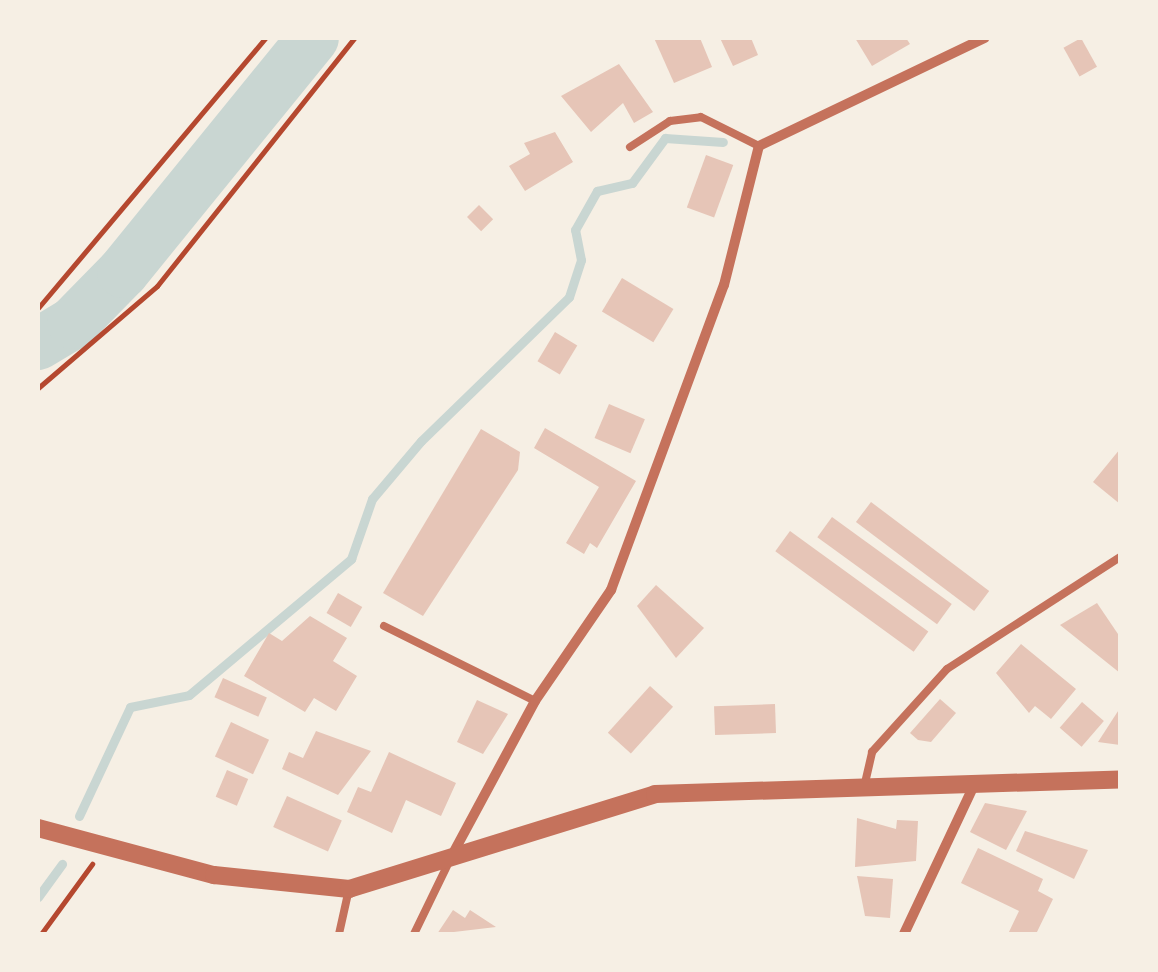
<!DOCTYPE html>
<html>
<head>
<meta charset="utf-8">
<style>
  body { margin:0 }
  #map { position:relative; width:1158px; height:972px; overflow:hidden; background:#f6efe4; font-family:"Roboto Serif",serif }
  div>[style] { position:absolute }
  .stream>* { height:9px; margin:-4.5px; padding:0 4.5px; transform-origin:4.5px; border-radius:4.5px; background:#c9d6d2 }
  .river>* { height:52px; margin:-26px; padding:0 26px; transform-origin:26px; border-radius:26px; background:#c9d6d2 }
  .building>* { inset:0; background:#e6c5b7; transform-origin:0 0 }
  .path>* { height:5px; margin:-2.5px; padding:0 2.5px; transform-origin:2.5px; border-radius:2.5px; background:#b5482f }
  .service>* { height:8px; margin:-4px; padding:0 4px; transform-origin:4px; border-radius:4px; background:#c5725c }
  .minor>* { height:10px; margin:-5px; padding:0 5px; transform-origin:5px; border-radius:5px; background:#c5725c }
  .tertiary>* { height:18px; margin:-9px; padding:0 9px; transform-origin:9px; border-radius:9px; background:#c5725c }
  span { translate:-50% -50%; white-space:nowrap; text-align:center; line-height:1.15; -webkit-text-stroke:8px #f6efe4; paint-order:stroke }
  .frame { position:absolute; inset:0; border:40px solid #f6efe4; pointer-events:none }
</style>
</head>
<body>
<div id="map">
  <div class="stream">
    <i style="left:79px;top:816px;width:120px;rotate:-64.9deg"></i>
    <i style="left:130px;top:707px;width:60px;rotate:-11.5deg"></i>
    <i style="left:189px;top:695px;width:212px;rotate:-40deg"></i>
    <i style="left:351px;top:559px;width:64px;rotate:-70.7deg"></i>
    <i style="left:372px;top:499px;width:76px;rotate:-49.8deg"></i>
    <i style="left:421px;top:441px;width:206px;rotate:-44.2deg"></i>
    <i style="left:569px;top:297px;width:39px;rotate:-72deg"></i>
    <i style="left:581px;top:260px;width:31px;rotate:-101deg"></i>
    <i style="left:575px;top:230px;width:45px;rotate:-60.6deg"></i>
    <i style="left:597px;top:191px;width:36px;rotate:-13deg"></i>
    <i style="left:632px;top:183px;width:56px;rotate:-53.7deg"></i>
    <i style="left:665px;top:138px;width:58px;rotate:3.9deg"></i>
    <i style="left:38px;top:897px;width:41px;rotate:-54deg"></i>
  </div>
  <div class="river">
    <i style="left:38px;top:344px;width:41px;rotate:-31deg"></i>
    <i style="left:73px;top:323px;width:71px;rotate:-45.6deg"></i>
    <i style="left:123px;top:272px;width:301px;rotate:-50.9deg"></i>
  </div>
  <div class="building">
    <i style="clip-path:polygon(654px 38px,700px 38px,712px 67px,674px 83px)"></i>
    <i style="clip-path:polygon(720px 38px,751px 38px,758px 55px,733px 66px)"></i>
    <i style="clip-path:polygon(855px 38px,906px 38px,910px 44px,872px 66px)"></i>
    <i style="left:1081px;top:38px;width:33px;height:20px;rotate:61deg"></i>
    <i style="clip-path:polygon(619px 64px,653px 112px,634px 123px,623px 103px,591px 132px,561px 96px)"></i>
    <i style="clip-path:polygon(555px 132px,573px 162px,525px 191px,509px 166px,530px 154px,524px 143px)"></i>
    <i style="left:706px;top:155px;width:29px;height:56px;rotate:20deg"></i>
    <i style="left:479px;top:205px;width:20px;height:17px;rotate:45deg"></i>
    <i style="left:622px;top:278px;width:60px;height:39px;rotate:31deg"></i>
    <i style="left:555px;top:332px;width:26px;height:34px;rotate:31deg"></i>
    <i style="left:609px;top:404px;width:39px;height:37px;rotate:23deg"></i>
    <i style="clip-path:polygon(545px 428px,636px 481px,597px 548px,590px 543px,584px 554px,566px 543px,599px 487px,534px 448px)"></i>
    <i style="clip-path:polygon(481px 429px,520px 452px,518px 470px,423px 616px,383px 593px)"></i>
    <i style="clip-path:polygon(1120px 449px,1120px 504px,1093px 482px)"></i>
    <i style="left:871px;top:502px;width:148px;height:25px;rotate:37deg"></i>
    <i style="left:832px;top:517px;width:148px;height:25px;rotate:36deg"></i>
    <i style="left:790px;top:531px;width:171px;height:25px;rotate:36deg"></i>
    <i style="clip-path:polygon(656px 585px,704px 628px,676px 658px,637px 606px)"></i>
    <i style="left:338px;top:593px;width:28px;height:23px;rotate:30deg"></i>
    <i style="clip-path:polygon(1097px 603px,1120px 637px,1120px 673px,1060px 625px)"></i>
    <i style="clip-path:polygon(310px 616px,347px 638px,333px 661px,357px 676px,336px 711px,314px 698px,305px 712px,244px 676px,269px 633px,282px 641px)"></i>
    <i style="clip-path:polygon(1021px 644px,1076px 689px,1051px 719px,1035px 706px,1029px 713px,996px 673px)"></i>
    <i style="left:223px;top:678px;width:48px;height:21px;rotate:24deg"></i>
    <i style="left:650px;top:686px;width:31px;height:63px;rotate:42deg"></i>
    <i style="clip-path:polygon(940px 699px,956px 713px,931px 742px,918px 740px,910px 733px)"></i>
    <i style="clip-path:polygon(477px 700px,508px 714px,483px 754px,457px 742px)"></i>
    <i style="left:1082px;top:702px;width:29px;height:34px;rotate:41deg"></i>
    <i style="left:775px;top:704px;width:29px;height:61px;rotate:88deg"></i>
    <i style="clip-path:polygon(1120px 708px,1120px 745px,1098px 742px)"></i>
    <i style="left:231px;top:722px;width:42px;height:38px;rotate:25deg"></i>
    <i style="clip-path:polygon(316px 731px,371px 751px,338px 795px,282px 769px,289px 752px,303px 758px)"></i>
    <i style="clip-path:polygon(389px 752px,456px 783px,441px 816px,406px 800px,392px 833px,347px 812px,358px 787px,371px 792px)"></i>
    <i style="left:227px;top:770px;width:23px;height:29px;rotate:23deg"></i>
    <i style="left:287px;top:796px;width:60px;height:34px;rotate:24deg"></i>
    <i style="clip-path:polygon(985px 803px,1027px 811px,1006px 850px,970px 832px)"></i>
    <i style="clip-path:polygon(857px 818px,896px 829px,897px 820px,918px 821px,916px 861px,855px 867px)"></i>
    <i style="clip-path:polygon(1025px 831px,1088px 850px,1074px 879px,1016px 851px)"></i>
    <i style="clip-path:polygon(978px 848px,1043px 879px,1038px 891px,1053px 899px,1036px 934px,1008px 934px,1019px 911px,961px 883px)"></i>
    <i style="clip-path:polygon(857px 876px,893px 879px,890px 918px,865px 916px)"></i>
    <i style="clip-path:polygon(453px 910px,465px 918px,470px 910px,496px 927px,437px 934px)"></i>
  </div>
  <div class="path">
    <i style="left:38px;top:308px;width:353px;rotate:-49.9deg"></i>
    <i style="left:38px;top:388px;width:157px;rotate:-40.6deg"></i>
    <i style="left:157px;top:286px;width:317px;rotate:-51.5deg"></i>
    <i style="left:41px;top:934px;width:87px;rotate:-53.9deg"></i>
  </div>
  <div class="service">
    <i style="left:630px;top:147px;width:48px;rotate:-33deg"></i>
    <i style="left:670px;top:121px;width:31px;rotate:-7deg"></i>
    <i style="left:701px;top:117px;width:65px;rotate:26.6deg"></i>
    <i style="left:384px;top:626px;width:169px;rotate:26.4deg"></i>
    <i style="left:865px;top:783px;width:32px;rotate:-77deg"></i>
    <i style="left:872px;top:752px;width:112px;rotate:-47.9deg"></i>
    <i style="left:947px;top:669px;width:206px;rotate:-32.9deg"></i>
    <i style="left:339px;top:934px;width:46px;rotate:-77.5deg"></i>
    <i style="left:414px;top:934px;width:80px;rotate:-64.1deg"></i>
  </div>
  <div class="minor">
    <i style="left:450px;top:859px;width:179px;rotate:-61.7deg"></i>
    <i style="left:535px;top:701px;width:135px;rotate:-55.6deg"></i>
    <i style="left:611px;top:590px;width:325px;rotate:-69.7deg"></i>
    <i style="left:724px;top:285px;width:143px;rotate:-75.9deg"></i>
    <i style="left:759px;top:146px;width:250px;rotate:-25.6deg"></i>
    <i style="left:904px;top:934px;width:169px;rotate:-64.8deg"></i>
  </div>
  <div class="tertiary">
    <i style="left:38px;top:828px;width:182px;rotate:15deg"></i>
    <i style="left:214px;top:875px;width:136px;rotate:5.9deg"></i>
    <i style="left:349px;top:889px;width:320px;rotate:-17.2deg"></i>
    <i style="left:655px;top:794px;width:465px;rotate:-1.8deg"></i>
  </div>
  <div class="frame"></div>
</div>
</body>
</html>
